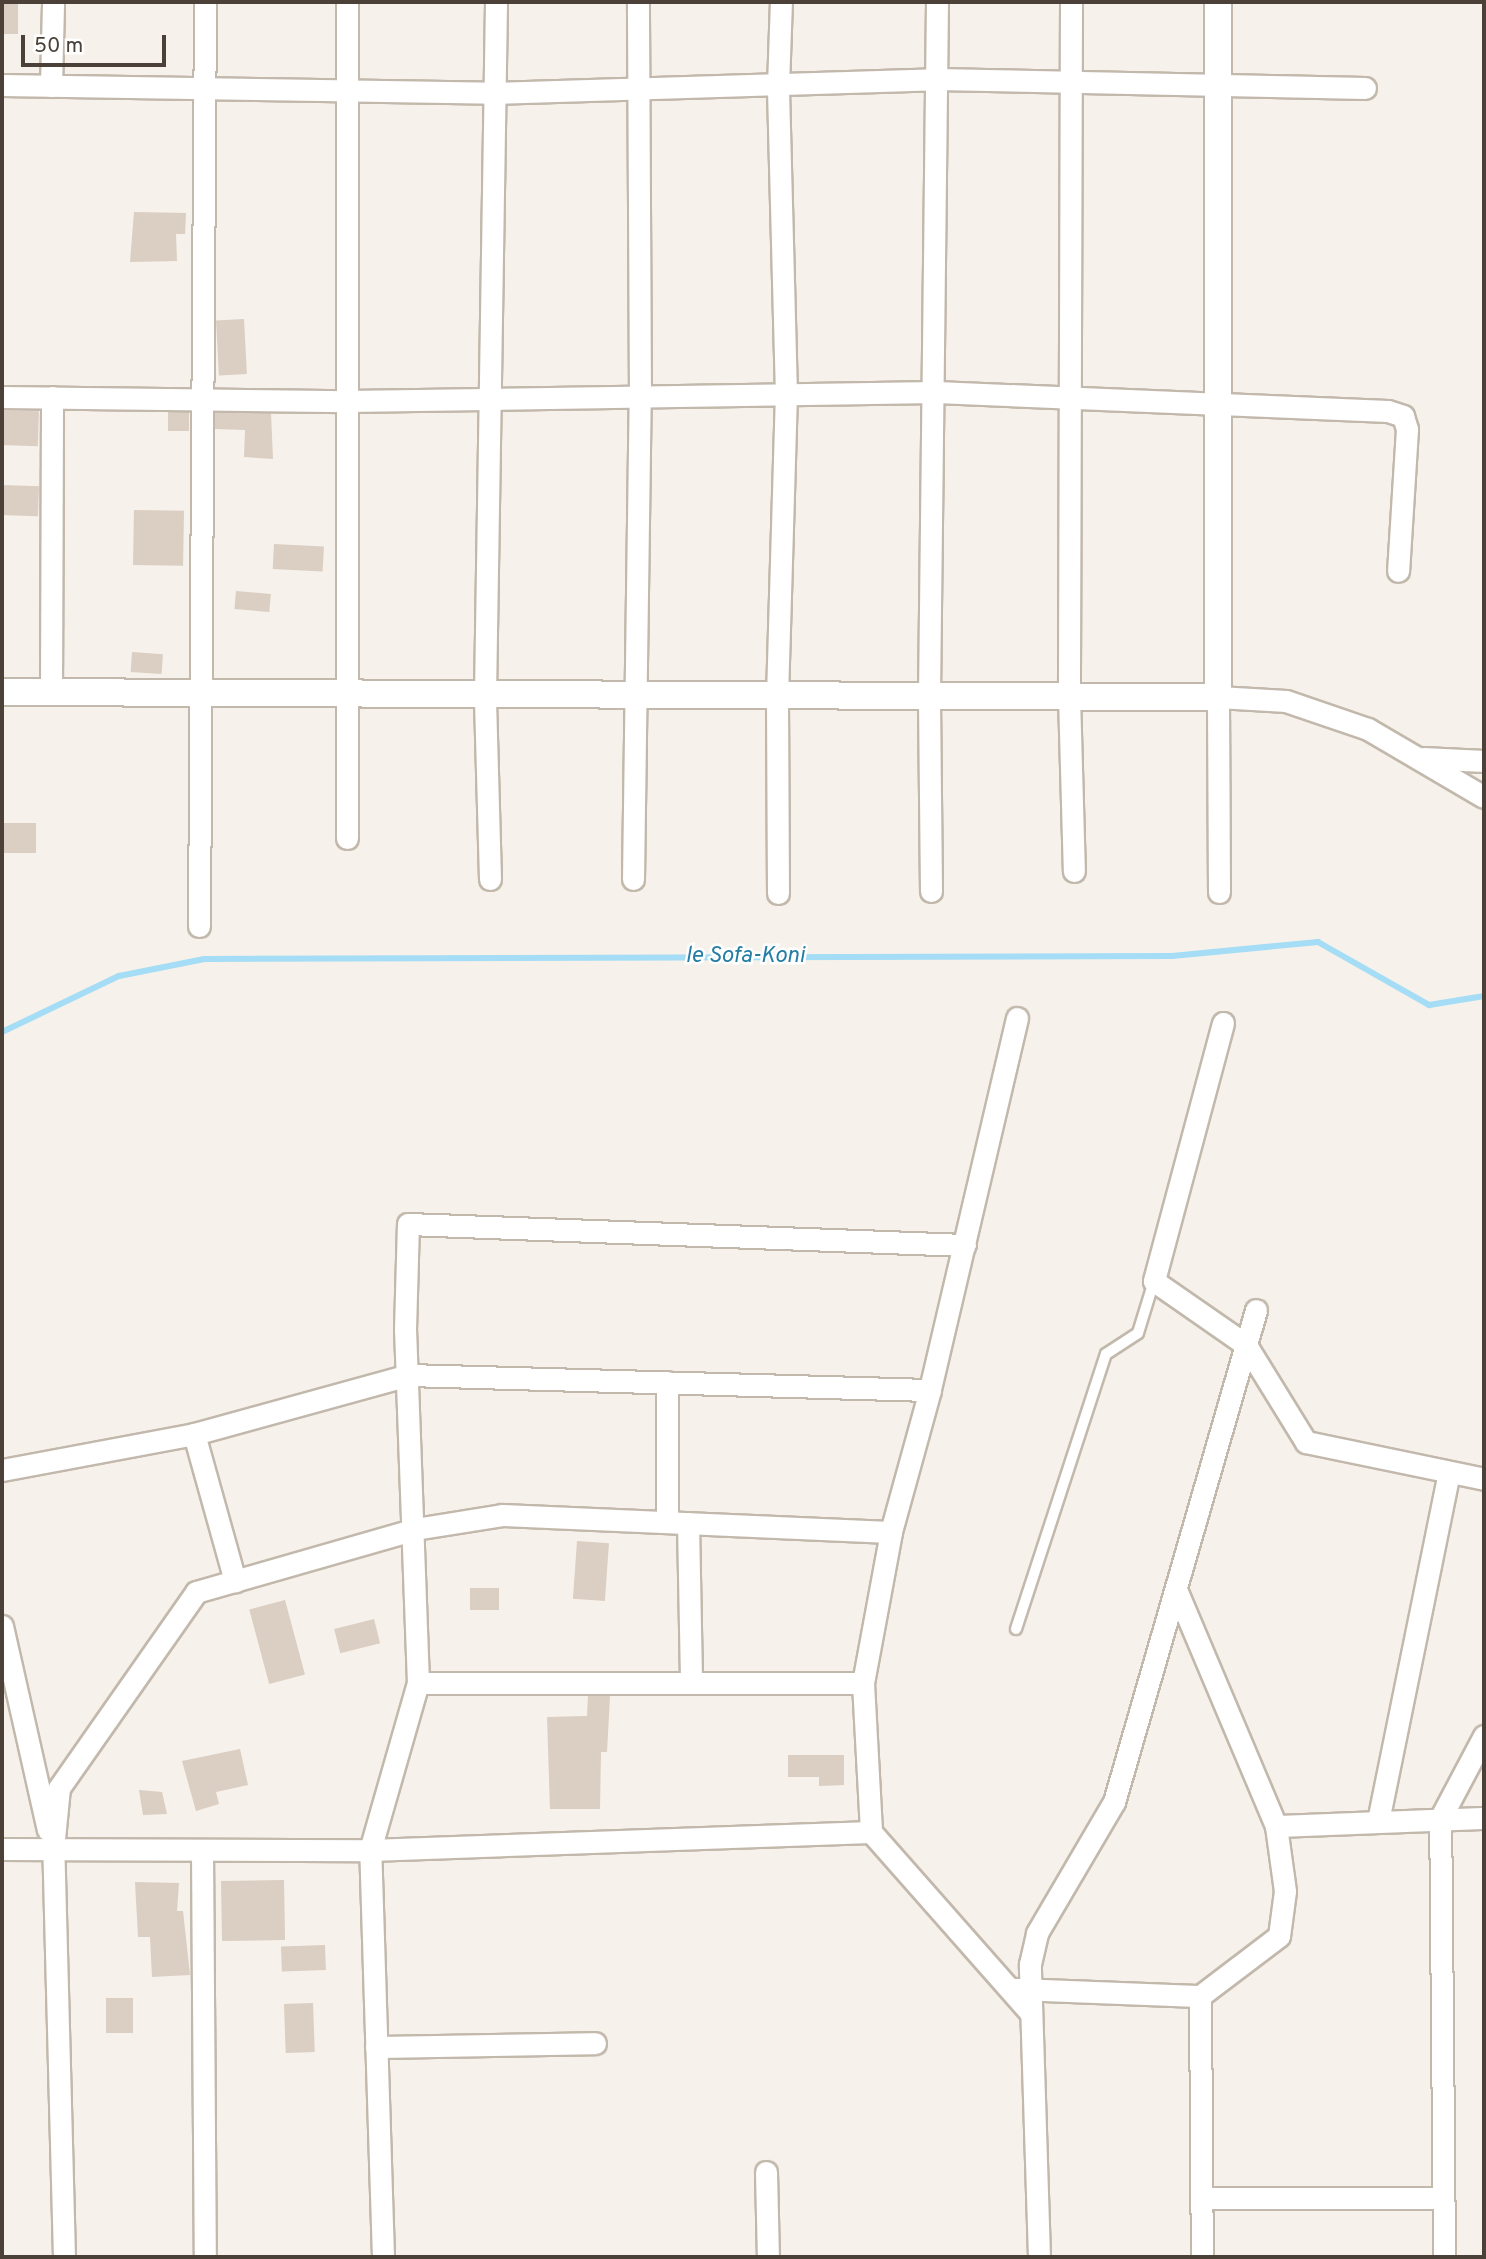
<!DOCTYPE html>
<html>
<head>
<meta charset="utf-8">
<style>
  body { margin:0 }
  #map { position:relative; width:1486px; height:2259px; overflow:hidden; background:#f6f1ea; font-family:Overpass,sans-serif }
  div>[style] { position:absolute }
  .stream>* { height:6px; margin:-3px; padding:0 3px; transform-origin:3px; border-radius:3px; background:#a4ddf5 }
  .building>* { inset:0; background:#dbcec2; transform-origin:0 0 }
  .roads { filter:drop-shadow(2px 0 #c2b8ac) drop-shadow(-2px 0 #c2b8ac) drop-shadow(0 2px #c2b8ac) drop-shadow(0 -2px #c2b8ac) }
  .service>* { height:10px; margin:-5px; padding:0 5px; transform-origin:5px; border-radius:5px; background:#fff }
  .minor>* { height:21px; margin:-10.5px; padding:0 10.5px; transform-origin:10.5px; border-radius:10.5px; background:#fff }
  .tertiary>* { height:26px; margin:-13px; padding:0 13px; transform-origin:13px; border-radius:13px; background:#fff }
  span { translate:-50% -50%; white-space:nowrap; text-align:center; line-height:1.15; -webkit-text-stroke:5px #fff; paint-order:stroke }
  .water-label { font-size:23px; color:#257da5; font-style:italic }
  .frame { position:absolute; inset:0; border:4px solid #4b4138; pointer-events:none }
  .scale { position:absolute; left:21px; top:35px; width:145px; height:32px; box-sizing:border-box; border:4px solid #4b4138; border-top:0; padding-left:9px; font-size:21px; line-height:24px; white-space:nowrap; color:#4b4138; -webkit-text-stroke:5px #fff; paint-order:stroke }
</style>
</head>
<body>
<div id="map">
  <div class="stream">
    <i style="left:2px;top:1032px;width:130px;rotate:-25.6deg"></i>
    <i style="left:119px;top:976px;width:87px;rotate:-11.3deg"></i>
    <i style="left:204px;top:959px;width:968px;rotate:-0.18deg"></i>
    <i style="left:1172px;top:956px;width:147px;rotate:-5.5deg"></i>
    <i style="left:1318px;top:942px;width:128px;rotate:29.6deg"></i>
    <i style="left:1429px;top:1005px;width:56px;rotate:-9.3deg"></i>
  </div>
  <div class="building">
    <i style="left:2px;top:2px;width:16px;height:32px"></i>
    <i style="clip-path:polygon(134px 212px,186px 213px,185px 234px,176px 234px,177px 261px,130px 262px)"></i>
    <i style="left:244px;top:319px;width:55px;height:28px;rotate:87deg"></i>
    <i style="left:2px;top:410px;width:37px;height:35px;rotate:2deg"></i>
    <i style="left:168px;top:412px;width:21px;height:19px"></i>
    <i style="clip-path:polygon(215px 413px,271px 413px,273px 459px,244px 457px,245px 430px,215px 429px)"></i>
    <i style="left:2px;top:485px;width:37px;height:30px;rotate:2deg"></i>
    <i style="left:134px;top:510px;width:50px;height:55px;rotate:1deg"></i>
    <i style="left:274px;top:544px;width:50px;height:25px;rotate:3deg"></i>
    <i style="left:236px;top:591px;width:35px;height:18px;rotate:5deg"></i>
    <i style="left:132px;top:652px;width:31px;height:20px;rotate:4deg"></i>
    <i style="left:2px;top:823px;width:34px;height:30px"></i>
    <i style="left:577px;top:1541px;width:32px;height:58px;rotate:4deg"></i>
    <i style="left:470px;top:1588px;width:29px;height:22px"></i>
    <i style="left:285px;top:1600px;width:77px;height:37px;rotate:75deg"></i>
    <i style="left:374px;top:1619px;width:25px;height:41px;rotate:76deg"></i>
    <i style="clip-path:polygon(588px 1696px,610px 1696px,607px 1752px,601px 1752px,600px 1809px,550px 1809px,547px 1717px,587px 1716px)"></i>
    <i style="clip-path:polygon(240px 1749px,248px 1785px,216px 1792px,219px 1804px,196px 1811px,182px 1761px)"></i>
    <i style="clip-path:polygon(788px 1755px,844px 1755px,844px 1785px,819px 1786px,819px 1777px,788px 1777px)"></i>
    <i style="clip-path:polygon(139px 1790px,162px 1792px,167px 1814px,143px 1815px)"></i>
    <i style="left:284px;top:1880px;width:60px;height:63px;rotate:89deg"></i>
    <i style="clip-path:polygon(135px 1882px,179px 1883px,177px 1911px,183px 1911px,190px 1975px,152px 1977px,150px 1937px,138px 1937px)"></i>
    <i style="left:325px;top:1945px;width:25px;height:44px;rotate:88deg"></i>
    <i style="left:106px;top:1998px;width:27px;height:35px"></i>
    <i style="left:313px;top:2003px;width:49px;height:29px;rotate:88deg"></i>
  </div>
  <div class="roads">
    <div class="service">
      <i style="left:1016px;top:1629px;width:289px;rotate:-71.9deg"></i>
      <i style="left:1106px;top:1354px;width:38px;rotate:-33deg"></i>
      <i style="left:1138px;top:1333px;width:54px;rotate:-72.9deg"></i>
    </div>
    <div class="minor">
      <i style="left:1071px;top:2px;width:694px;rotate:90.17deg"></i>
      <i style="left:1069px;top:696px;width:175px;rotate:88.4deg"></i>
      <i style="left:2px;top:85px;width:493px;rotate:0.9deg"></i>
      <i style="left:495px;top:93px;width:441px;rotate:-1.8deg"></i>
      <i style="left:936px;top:79px;width:429px;rotate:1.2deg"></i>
      <i style="left:51px;top:86px;width:84px;rotate:-88.6deg"></i>
      <i style="left:2px;top:397px;width:346px;rotate:0.7deg"></i>
      <i style="left:348px;top:401px;width:588px;rotate:-0.88deg"></i>
      <i style="left:936px;top:392px;width:452px;rotate:2.4deg"></i>
      <i style="left:1388px;top:411px;width:16px;rotate:18deg"></i>
      <i style="left:1403px;top:416px;width:14px;rotate:73deg"></i>
      <i style="left:1407px;top:429px;width:142px;rotate:93.6deg"></i>
      <i style="left:51px;top:693px;width:296px;rotate:-89.8deg"></i>
      <i style="left:1423px;top:758px;width:61px;rotate:2.8deg"></i>
      <i style="left:347px;top:838px;width:836px;rotate:-90deg"></i>
      <i style="left:490px;top:879px;width:184px;rotate:-91.6deg"></i>
      <i style="left:485px;top:695px;width:693px;rotate:-89.09deg"></i>
      <i style="left:633px;top:879px;width:482px;rotate:-89.2deg"></i>
      <i style="left:640px;top:397px;width:395px;rotate:-90.3deg"></i>
      <i style="left:931px;top:891px;width:195px;rotate:-90.6deg"></i>
      <i style="left:929px;top:696px;width:694px;rotate:-89.34deg"></i>
      <i style="left:1219px;top:892px;width:195px;rotate:-90.3deg"></i>
      <i style="left:1218px;top:697px;width:68px;rotate:3.4deg"></i>
      <i style="left:1286px;top:701px;width:87px;rotate:18.9deg"></i>
      <i style="left:1368px;top:729px;width:134px;rotate:30.4deg"></i>
      <i style="left:778px;top:893px;width:197px;rotate:-90.3deg"></i>
      <i style="left:777px;top:696px;width:301px;rotate:-88.3deg"></i>
      <i style="left:786px;top:395px;width:309px;rotate:-91.5deg"></i>
      <i style="left:778px;top:86px;width:84px;rotate:-88deg"></i>
      <i style="left:199px;top:926px;width:924px;rotate:-89.63deg"></i>
      <i style="left:1017px;top:1018px;width:382px;rotate:103.2deg"></i>
      <i style="left:930px;top:1390px;width:147px;rotate:105.4deg"></i>
      <i style="left:891px;top:1532px;width:154px;rotate:100.5deg"></i>
      <i style="left:863px;top:1683px;width:149px;rotate:86.9deg"></i>
      <i style="left:871px;top:1832px;width:239px;rotate:48.6deg"></i>
      <i style="left:1223px;top:1023px;width:267px;rotate:105deg"></i>
      <i style="left:1154px;top:1281px;width:112px;rotate:34.8deg"></i>
      <i style="left:1246px;top:1345px;width:114px;rotate:58.3deg"></i>
      <i style="left:1306px;top:1442px;width:182px;rotate:11.7deg"></i>
      <i style="left:667px;top:1382px;width:140px;rotate:90deg"></i>
      <i style="left:194px;top:1434px;width:153px;rotate:74.4deg"></i>
      <i style="left:2px;top:1470px;width:195px;rotate:-10.6deg"></i>
      <i style="left:194px;top:1434px;width:222px;rotate:-15.4deg"></i>
      <i style="left:408px;top:1375px;width:522px;rotate:1.65deg"></i>
      <i style="left:688px;top:1523px;width:160px;rotate:88.9deg"></i>
      <i style="left:2px;top:1626px;width:209px;rotate:77.3deg"></i>
      <i style="left:863px;top:1683px;width:445px;rotate:180deg"></i>
      <i style="left:418px;top:1683px;width:353px;rotate:-92.1deg"></i>
      <i style="left:405px;top:1330px;width:106px;rotate:-88.4deg"></i>
      <i style="left:408px;top:1224px;width:557px;rotate:2.16deg"></i>
      <i style="left:1378px;top:1821px;width:356px;rotate:-78.5deg"></i>
      <i style="left:1276px;top:1826px;width:208px;rotate:-2.2deg"></i>
      <i style="left:2px;top:1849px;width:368px;rotate:0.2deg"></i>
      <i style="left:370px;top:1850px;width:501px;rotate:-2.06deg"></i>
      <i style="left:202px;top:1850px;width:407px;rotate:89.6deg"></i>
      <i style="left:1015px;top:1989px;width:185px;rotate:2.2deg"></i>
      <i style="left:1200px;top:1996px;width:99px;rotate:-37.2deg"></i>
      <i style="left:1279px;top:1936px;width:45px;rotate:-82.4deg"></i>
      <i style="left:1285px;top:1891px;width:66px;rotate:-97.9deg"></i>
      <i style="left:1276px;top:1826px;width:257px;rotate:-112.9deg"></i>
      <i style="left:1200px;top:1996px;width:261px;rotate:89.6deg"></i>
      <i style="left:376px;top:2047px;width:219px;rotate:-1deg"></i>
      <i style="left:766px;top:2172px;width:85px;rotate:88.7deg"></i>
      <i style="left:1201px;top:2198px;width:241px"></i>
      <i style="left:64px;top:2257px;width:408px;rotate:-91.5deg"></i>
      <i style="left:53px;top:1849px;width:61px;rotate:-84.4deg"></i>
      <i style="left:59px;top:1788px;width:239px;rotate:-55deg"></i>
      <i style="left:196px;top:1592px;width:228px;rotate:-16deg"></i>
      <i style="left:415px;top:1529px;width:88px;rotate:-9.1deg"></i>
      <i style="left:502px;top:1515px;width:389px;rotate:2.5deg"></i>
      <i style="left:383px;top:2257px;width:407px;rotate:-91.8deg"></i>
      <i style="left:370px;top:1850px;width:174px;rotate:-74deg"></i>
      <i style="left:1039px;top:2257px;width:293px;rotate:-91.8deg"></i>
      <i style="left:1030px;top:1964px;width:32px;rotate:-77deg"></i>
      <i style="left:1037px;top:1933px;width:152px;rotate:-59.6deg"></i>
      <i style="left:1114px;top:1802px;width:512px;rotate:-73.9deg"></i>
      <i style="left:1444px;top:2257px;width:438px;rotate:-90.5deg"></i>
      <i style="left:1440px;top:1819px;width:94px;rotate:-62.1deg"></i>
    </div>
    <div class="tertiary">
      <i style="left:2px;top:692px;width:1216px;rotate:0.24deg"></i>
      <i style="left:1218px;top:697px;width:695px;rotate:-90deg"></i>
    </div>
  </div>
  <div class="water-label">
    <span style="left:745px;top:957px">le Sofa-Koni</span>
  </div>
  <div class="frame"></div>
  <div class="scale">50 m</div>
</div>
</body>
</html>
